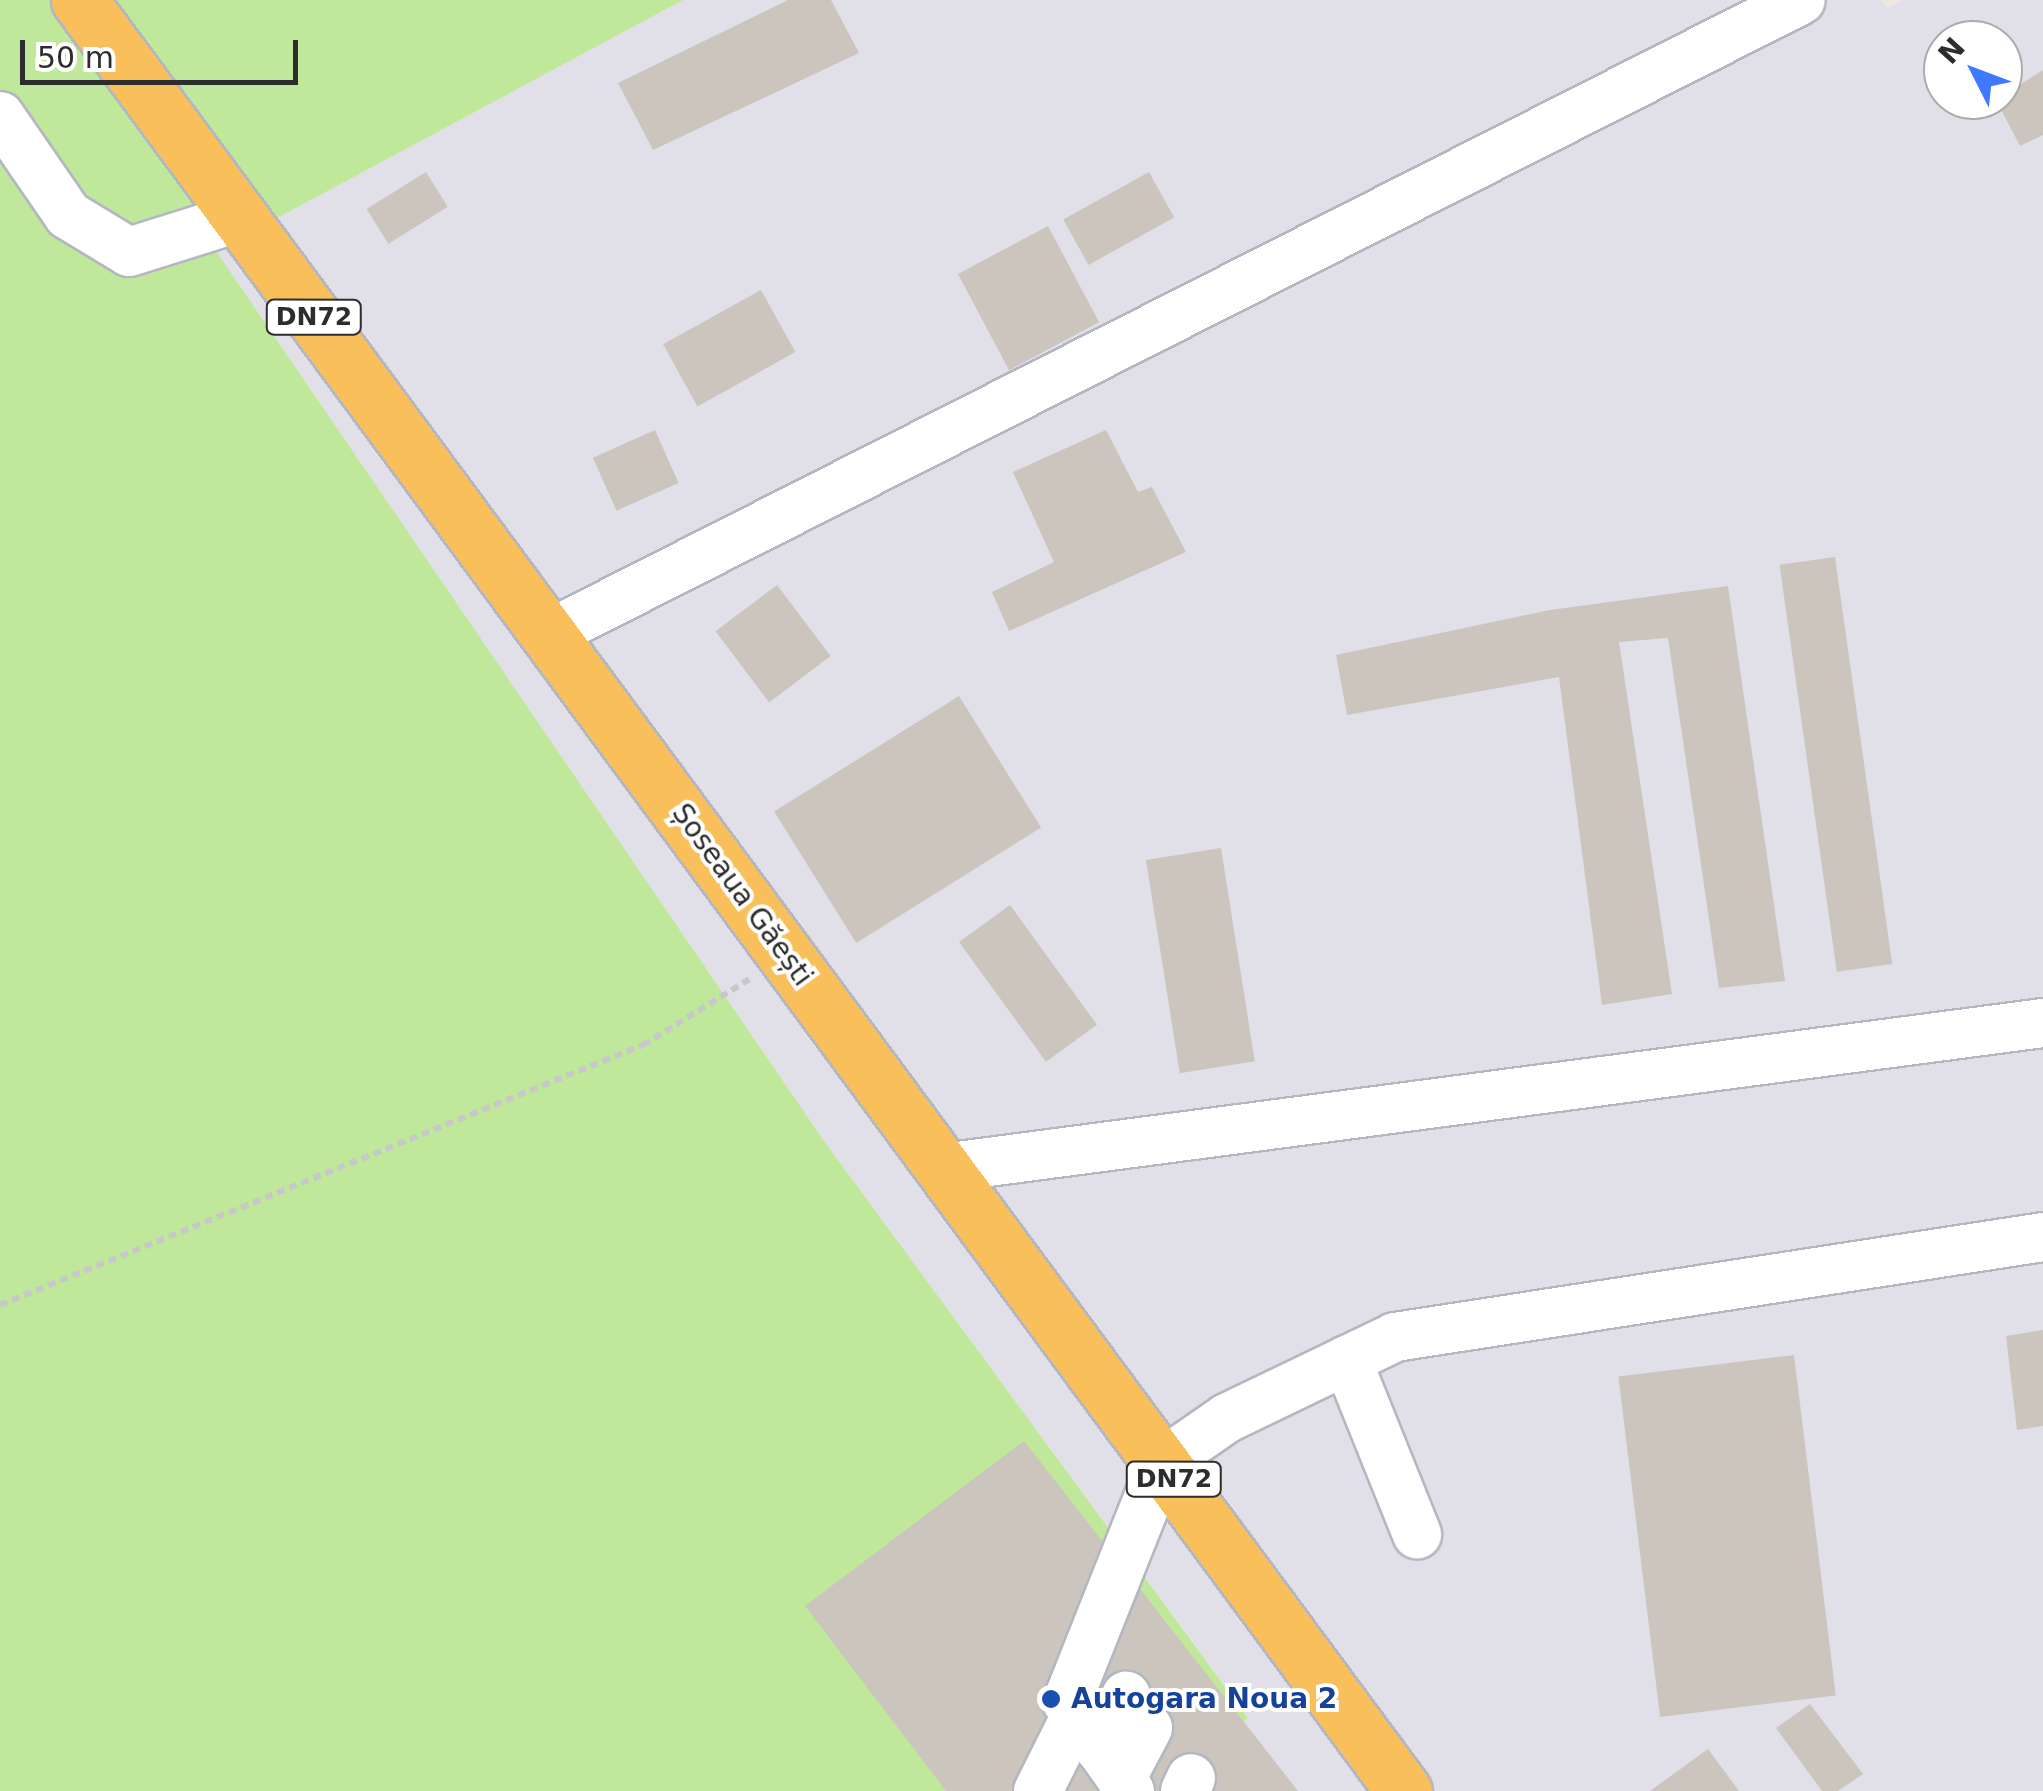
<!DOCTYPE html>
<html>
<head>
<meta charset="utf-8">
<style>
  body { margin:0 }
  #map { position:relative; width:2043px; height:1791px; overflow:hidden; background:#efe7e0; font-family:"DejaVu Sans",sans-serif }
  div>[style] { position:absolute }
  .industrial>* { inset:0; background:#e1e0e8 }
  .green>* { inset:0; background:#bfe89a }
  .building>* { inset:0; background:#cbc5be; transform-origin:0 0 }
  .path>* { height:6px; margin-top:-3px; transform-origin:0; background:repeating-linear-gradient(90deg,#c8c8c8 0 8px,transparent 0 13px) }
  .roads { filter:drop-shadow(2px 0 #b3b7c1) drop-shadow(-2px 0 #b3b7c1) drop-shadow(0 2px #b3b7c1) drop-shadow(0 -2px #b3b7c1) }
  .minor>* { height:48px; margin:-24px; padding:0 24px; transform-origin:24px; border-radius:24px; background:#fff }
  .major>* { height:55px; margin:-27.5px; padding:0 27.5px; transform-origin:27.5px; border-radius:27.5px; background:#f9bf5b }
  .dots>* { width:28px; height:28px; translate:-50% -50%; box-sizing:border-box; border:5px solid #fff; border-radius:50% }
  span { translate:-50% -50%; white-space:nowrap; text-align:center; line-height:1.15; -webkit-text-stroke:8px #fff; paint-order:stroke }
  .shield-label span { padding:2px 8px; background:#fff; border:2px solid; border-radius:8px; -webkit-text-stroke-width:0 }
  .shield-label { font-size:25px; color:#2d2d2d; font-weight:700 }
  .street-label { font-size:28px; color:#2d2d2d }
  .transit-label { font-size:28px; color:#164399; font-weight:700 }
  .left { translate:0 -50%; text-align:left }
  .north { position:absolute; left:1923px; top:20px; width:100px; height:100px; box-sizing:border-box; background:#fff; border:2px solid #ababab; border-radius:50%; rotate:312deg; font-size:28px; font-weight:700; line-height:40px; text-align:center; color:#2d2d2d }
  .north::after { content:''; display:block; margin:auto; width:35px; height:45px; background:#3d7aff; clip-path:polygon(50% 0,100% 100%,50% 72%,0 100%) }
  .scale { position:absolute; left:20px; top:40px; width:278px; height:45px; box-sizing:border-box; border:5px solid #2d2d2d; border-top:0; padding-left:12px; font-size:30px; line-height:35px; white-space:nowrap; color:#2d2d2d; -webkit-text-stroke:8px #fff; paint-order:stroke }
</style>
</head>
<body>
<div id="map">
  <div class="industrial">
    <i style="clip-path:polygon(evenodd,683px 0,1881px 0,1887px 8px,1903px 0,2043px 0,2043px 1791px,1144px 1791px,1248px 1717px,824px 1141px,216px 251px,683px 0,1943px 40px,2003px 40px,2003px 100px,1943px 100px,1943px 40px)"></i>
  </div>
  <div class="green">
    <i style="clip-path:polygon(0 0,683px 0,216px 251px,824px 1141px,1248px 1718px,1144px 1791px,0 1791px)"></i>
  </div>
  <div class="building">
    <i style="clip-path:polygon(788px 0,831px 0,859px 53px,653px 150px,618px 83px)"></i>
    <i style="clip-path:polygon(2043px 70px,2043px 135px,2020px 146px,1996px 100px)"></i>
    <i style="left:426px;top:172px;width:41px;height:70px;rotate:58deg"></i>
    <i style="left:1149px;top:172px;width:52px;height:98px;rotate:61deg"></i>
    <i style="left:1048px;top:226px;width:109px;height:102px;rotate:62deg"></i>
    <i style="left:761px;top:290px;width:71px;height:112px;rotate:61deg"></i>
    <i style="left:655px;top:430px;width:58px;height:68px;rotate:66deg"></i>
    <i style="clip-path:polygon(1106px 430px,1138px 492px,1152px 487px,1186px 552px,1009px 631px,992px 592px,1054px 562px,1013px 472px)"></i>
    <i style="left:1835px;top:557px;width:411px;height:56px;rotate:82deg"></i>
    <i style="left:777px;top:585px;width:89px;height:77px;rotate:53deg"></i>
    <i style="clip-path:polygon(1728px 586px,1785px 981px,1719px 988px,1668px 638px,1619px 642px,1672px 994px,1602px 1005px,1559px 677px,1347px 715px,1336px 655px,1550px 610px)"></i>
    <i style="left:959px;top:696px;width:155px;height:218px;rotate:58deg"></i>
    <i style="left:1221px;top:848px;width:216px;height:76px;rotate:81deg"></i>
    <i style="left:1010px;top:905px;width:148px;height:63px;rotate:54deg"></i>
    <i style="clip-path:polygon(2043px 1330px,2043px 1426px,2017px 1430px,2006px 1336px)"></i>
    <i style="left:1794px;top:1355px;width:343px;height:177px;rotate:83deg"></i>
    <i style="clip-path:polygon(1024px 1441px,1298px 1791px,946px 1791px,805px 1606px)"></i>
    <i style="clip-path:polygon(1810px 1704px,1863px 1774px,1838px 1791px,1822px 1791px,1776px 1728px)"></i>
    <i style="clip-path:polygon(1708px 1749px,1739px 1791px,1650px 1791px)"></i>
  </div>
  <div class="path">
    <i style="left:0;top:1305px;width:694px;rotate:-22.02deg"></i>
    <i style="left:643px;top:1045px;width:127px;rotate:-31.8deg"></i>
  </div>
  <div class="roads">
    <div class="minor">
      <i style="left:0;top:116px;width:120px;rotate:55.5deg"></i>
      <i style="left:68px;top:215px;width:71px;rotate:31.2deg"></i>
      <i style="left:129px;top:252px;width:117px;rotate:-17.4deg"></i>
      <i style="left:549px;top:634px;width:1403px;rotate:-26.86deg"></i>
      <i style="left:943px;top:1168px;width:1110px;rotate:-7.51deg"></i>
      <i style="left:1347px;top:1360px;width:188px;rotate:68.1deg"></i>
      <i style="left:1099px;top:1748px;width:59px;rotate:-62.6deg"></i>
      <i style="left:1121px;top:1779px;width:58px;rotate:-62.1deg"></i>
      <i style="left:1038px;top:1791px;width:85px;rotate:-63.4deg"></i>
      <i style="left:1130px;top:1791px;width:109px;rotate:-125.3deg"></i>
      <i style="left:1067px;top:1702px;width:257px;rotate:-68.3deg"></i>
      <i style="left:1162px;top:1463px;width:79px;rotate:-34.7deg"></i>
      <i style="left:1227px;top:1418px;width:187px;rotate:-25.7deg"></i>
      <i style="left:1395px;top:1337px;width:656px;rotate:-8.77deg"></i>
      <i style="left:1185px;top:1791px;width:14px;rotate:-65deg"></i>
    </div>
    <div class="major">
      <i style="left:79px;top:0;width:2228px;rotate:53.51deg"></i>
    </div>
  </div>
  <div class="dots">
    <i style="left:1051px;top:1699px;background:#1a4fb4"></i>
  </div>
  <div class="shield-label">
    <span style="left:314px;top:317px">DN72</span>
    <span style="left:1174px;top:1479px">DN72</span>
  </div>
  <div class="street-label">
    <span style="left:742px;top:895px;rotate:54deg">Șoseaua Găești</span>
  </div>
  <div class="transit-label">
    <span class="left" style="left:1071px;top:1699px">Autogara Noua 2</span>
  </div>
  <div class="north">N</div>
  <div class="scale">50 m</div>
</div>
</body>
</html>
